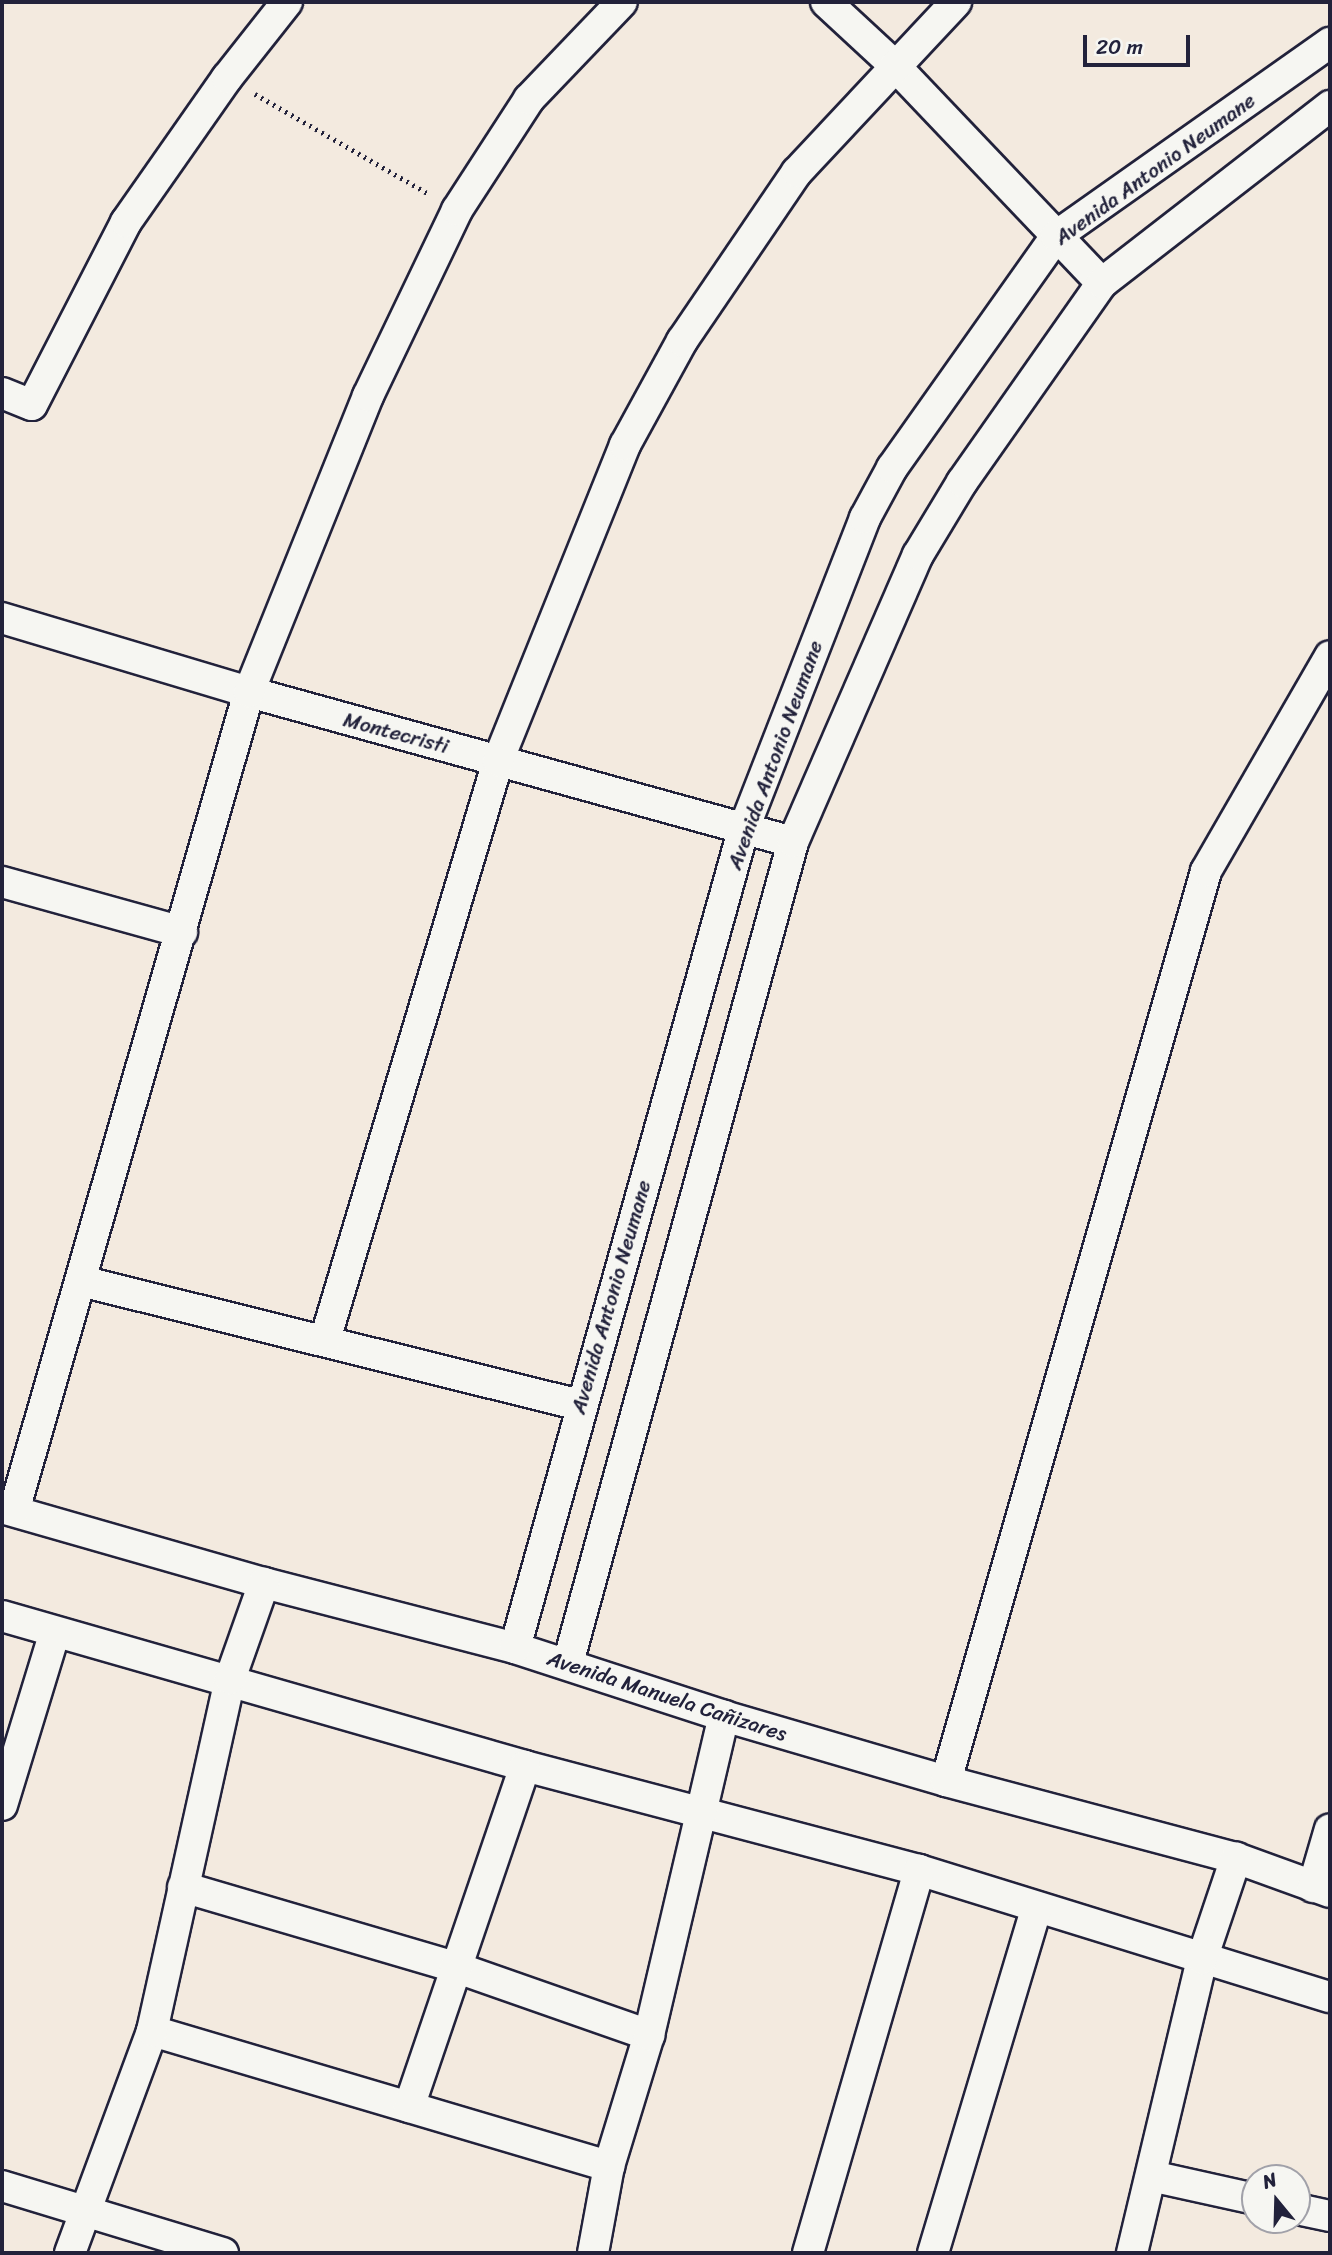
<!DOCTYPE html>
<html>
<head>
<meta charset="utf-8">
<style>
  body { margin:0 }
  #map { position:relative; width:1332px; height:2255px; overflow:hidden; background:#f3eadf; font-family:Sriracha,sans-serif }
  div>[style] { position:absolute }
  .path>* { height:4.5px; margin-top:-2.25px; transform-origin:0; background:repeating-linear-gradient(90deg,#22223b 0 2px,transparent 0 7px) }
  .roads { filter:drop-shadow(2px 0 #22223b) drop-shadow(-2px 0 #22223b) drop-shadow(0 2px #22223b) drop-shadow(0 -2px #22223b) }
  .street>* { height:30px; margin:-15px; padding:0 15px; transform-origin:15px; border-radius:15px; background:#f6f6f2 }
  span { translate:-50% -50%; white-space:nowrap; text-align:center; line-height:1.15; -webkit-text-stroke:6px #f6f6f2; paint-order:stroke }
  .street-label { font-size:21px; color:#22223b }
  .frame { position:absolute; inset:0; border:4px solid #22223b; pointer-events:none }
  .north { position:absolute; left:1241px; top:2164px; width:70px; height:70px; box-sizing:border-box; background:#f6f6f2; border:2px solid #a1a1a9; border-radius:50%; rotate:341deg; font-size:19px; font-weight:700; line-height:28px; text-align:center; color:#22223b }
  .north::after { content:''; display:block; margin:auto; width:24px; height:32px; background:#22223b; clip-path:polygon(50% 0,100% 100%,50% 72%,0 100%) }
  .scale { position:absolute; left:1083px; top:35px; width:107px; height:32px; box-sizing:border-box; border:4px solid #22223b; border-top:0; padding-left:9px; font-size:21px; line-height:24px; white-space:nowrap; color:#22223b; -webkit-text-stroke:5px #f6f6f2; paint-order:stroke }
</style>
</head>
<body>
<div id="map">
  <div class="path">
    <i style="left:255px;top:94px;width:201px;rotate:29.9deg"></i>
  </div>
  <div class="roads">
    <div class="street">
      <i style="left:826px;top:2px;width:94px;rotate:42.8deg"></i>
      <i style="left:895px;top:66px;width:300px;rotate:46.4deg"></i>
      <i style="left:2px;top:393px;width:32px;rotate:22deg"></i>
      <i style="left:32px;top:405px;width:206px;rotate:-62.8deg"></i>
      <i style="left:126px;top:222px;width:176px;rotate:-55deg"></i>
      <i style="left:227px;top:78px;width:97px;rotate:-51.7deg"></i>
      <i style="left:2px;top:618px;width:258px;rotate:16.7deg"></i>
      <i style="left:249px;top:692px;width:564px;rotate:15.42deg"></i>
      <i style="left:2px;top:882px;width:187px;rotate:15.5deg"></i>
      <i style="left:81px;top:1281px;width:514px;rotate:13.96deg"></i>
      <i style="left:325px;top:1340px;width:604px;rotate:-73.36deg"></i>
      <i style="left:498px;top:761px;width:341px;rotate:-68.1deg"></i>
      <i style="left:625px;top:445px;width:119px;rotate:-61.3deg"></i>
      <i style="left:682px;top:341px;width:204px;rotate:-55.8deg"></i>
      <i style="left:797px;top:172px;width:233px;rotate:-46.9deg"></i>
      <i style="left:2px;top:1508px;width:273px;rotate:16deg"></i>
      <i style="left:264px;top:1583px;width:259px;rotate:14.5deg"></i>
      <i style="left:515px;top:1648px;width:220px;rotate:18deg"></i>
      <i style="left:724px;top:1716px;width:231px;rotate:16.3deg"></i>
      <i style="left:946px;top:1781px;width:300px;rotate:14.9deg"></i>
      <i style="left:1236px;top:1858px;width:100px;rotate:19.9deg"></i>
      <i style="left:14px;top:1511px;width:852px;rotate:-73.99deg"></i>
      <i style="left:249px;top:692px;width:319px;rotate:-68.1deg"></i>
      <i style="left:368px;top:396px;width:206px;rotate:-64.4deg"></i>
      <i style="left:457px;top:210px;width:132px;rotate:-57deg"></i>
      <i style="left:529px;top:99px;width:134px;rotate:-46.2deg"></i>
      <i style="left:2px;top:1616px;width:544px;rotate:16deg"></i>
      <i style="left:525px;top:1766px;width:407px;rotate:14.8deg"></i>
      <i style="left:919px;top:1870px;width:430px;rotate:17.2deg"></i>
      <i style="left:515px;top:1648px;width:848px;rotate:-74.41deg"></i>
      <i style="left:743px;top:831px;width:336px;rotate:-68.7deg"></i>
      <i style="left:865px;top:518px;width:57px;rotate:-61.6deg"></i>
      <i style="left:892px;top:468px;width:284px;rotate:-54.7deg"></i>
      <i style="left:1056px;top:236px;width:335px;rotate:-35.2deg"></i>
      <i style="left:568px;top:1663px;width:851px;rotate:-74.67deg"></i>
      <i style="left:793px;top:842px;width:313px;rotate:-66.5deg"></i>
      <i style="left:918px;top:555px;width:85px;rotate:-58.9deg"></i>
      <i style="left:962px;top:482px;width:243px;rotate:-54.9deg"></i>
      <i style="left:1102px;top:283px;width:289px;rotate:-37.8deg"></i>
      <i style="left:946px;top:1781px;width:946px;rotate:-74.05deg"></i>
      <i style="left:1206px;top:871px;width:248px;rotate:-60deg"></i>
      <i style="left:2px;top:1805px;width:181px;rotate:-73deg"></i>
      <i style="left:183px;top:1887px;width:284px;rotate:16.4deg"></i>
      <i style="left:455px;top:1967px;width:206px;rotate:19.3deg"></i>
      <i style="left:1313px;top:1887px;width:60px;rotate:-73.7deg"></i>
      <i style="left:152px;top:2031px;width:477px;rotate:16.5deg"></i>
      <i style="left:409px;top:2107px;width:360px;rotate:-71.2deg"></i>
      <i style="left:1151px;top:2176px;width:107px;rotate:12.5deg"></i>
      <i style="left:2px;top:2186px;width:231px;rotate:16.9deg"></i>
      <i style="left:1297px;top:2209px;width:34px;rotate:12deg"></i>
      <i style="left:70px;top:2253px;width:237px;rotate:-69.7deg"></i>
      <i style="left:152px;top:2031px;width:361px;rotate:-77.5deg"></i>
      <i style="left:230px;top:1679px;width:102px;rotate:-70.5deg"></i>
      <i style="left:593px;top:2253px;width:88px;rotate:-79.6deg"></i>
      <i style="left:609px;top:2166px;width:137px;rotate:-73deg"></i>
      <i style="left:649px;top:2035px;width:328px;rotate:-76.8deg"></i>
      <i style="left:808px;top:2253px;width:399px;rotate:-73.8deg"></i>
      <i style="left:933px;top:2253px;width:361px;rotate:-73.3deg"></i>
      <i style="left:1132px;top:2253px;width:302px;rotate:-76.6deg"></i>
      <i style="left:1202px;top:1959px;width:107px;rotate:-71.4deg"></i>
    </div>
  </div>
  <div class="street-label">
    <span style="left:1155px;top:169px;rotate:-36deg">Avenida Antonio Neumane</span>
    <span style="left:396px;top:733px;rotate:15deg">Montecristi</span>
    <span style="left:775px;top:755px;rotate:-70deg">Avenida Antonio Neumane</span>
    <span style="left:611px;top:1297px;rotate:-74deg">Avenida Antonio Neumane</span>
    <span style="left:667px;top:1696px;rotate:18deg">Avenida Manuela Cañizares</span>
  </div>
  <div class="frame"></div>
  <div class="north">N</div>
  <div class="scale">20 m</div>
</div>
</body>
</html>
